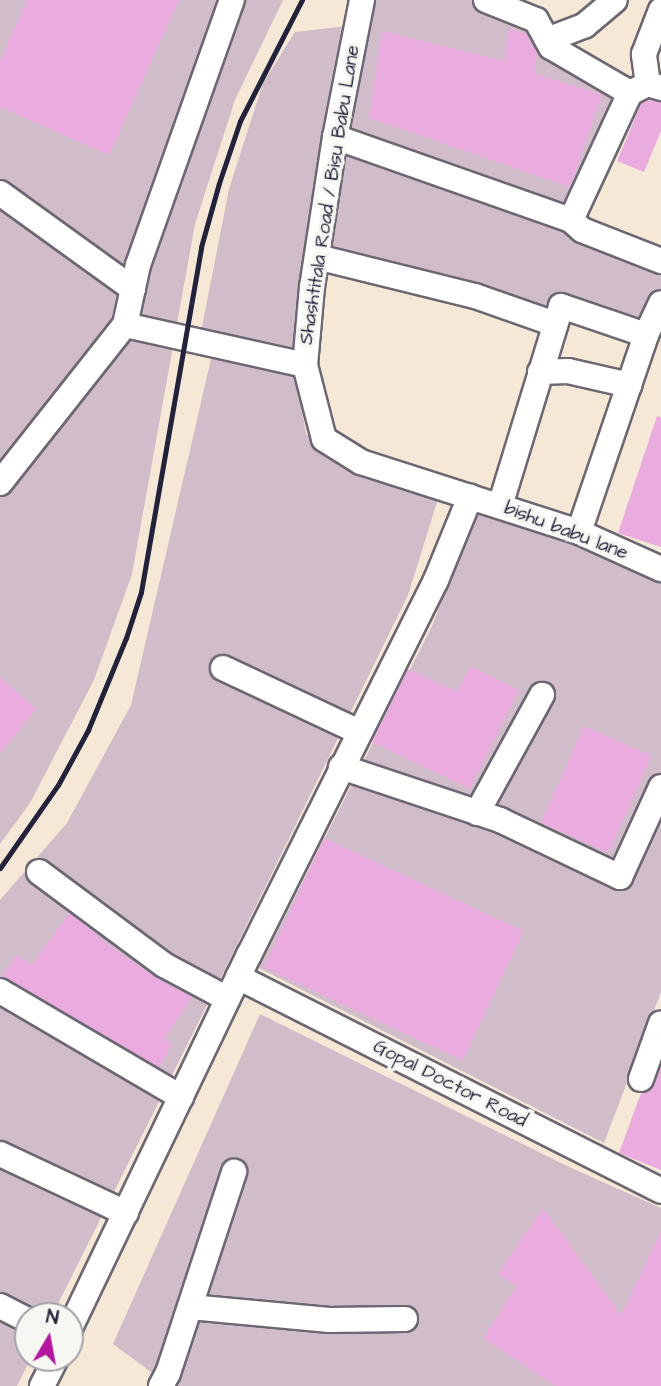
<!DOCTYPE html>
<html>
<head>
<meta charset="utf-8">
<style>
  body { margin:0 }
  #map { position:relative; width:661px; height:1386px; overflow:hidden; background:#f5e8d7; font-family:"Architects Daughter",sans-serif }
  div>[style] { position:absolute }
  .industrial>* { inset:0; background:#d1bdca }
  .building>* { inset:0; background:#eaacdf; transform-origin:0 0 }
  .roads { filter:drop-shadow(2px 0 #6c6772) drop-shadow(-2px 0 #6c6772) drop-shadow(0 2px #6c6772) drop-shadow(0 -2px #6c6772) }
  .minor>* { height:24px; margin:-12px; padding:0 12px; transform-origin:12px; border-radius:12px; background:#fff }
  .rail>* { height:5px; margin:-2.5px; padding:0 2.5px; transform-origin:2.5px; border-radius:2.5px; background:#22223b }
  span { translate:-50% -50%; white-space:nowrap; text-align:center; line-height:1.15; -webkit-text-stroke:7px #f6f6f2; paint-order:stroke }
  .street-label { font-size:19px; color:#22223b }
  .north { position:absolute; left:14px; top:1302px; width:70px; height:70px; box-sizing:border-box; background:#f6f6f2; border:2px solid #a1a1a9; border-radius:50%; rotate:10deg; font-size:19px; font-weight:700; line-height:28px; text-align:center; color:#22223b }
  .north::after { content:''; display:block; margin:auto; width:24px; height:32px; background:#b5179e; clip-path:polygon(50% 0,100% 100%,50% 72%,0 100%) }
</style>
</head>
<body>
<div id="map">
  <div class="industrial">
    <i style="clip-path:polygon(0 0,283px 0,235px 100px,195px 224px,132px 574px,94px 680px,30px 803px,0 844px)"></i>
    <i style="clip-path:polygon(371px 0,477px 0,532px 20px,621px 93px,566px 223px,661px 265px,661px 289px,642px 327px,552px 313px,314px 252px,298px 357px,201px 332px,229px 189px,263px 83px,295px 32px,365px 24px)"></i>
    <i style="clip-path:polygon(211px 359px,295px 368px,306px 434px,338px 462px,438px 499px,408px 595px,230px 959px,52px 1316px,28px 1316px,28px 1358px,31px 1358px,17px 1386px,0 1386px,0 900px,67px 823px,131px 705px)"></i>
    <i style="clip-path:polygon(475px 505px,661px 574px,661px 992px,604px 1143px,259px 968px,433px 624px)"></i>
    <i style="clip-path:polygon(260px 1014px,569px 1167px,661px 1208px,661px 1386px,170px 1386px,113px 1344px)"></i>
  </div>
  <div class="building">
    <i style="clip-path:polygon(27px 0,179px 0,109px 155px,0 107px,0 61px)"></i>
    <i style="clip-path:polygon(509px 29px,526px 33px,537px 53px,534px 73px,602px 95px,570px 187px,369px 118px,382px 31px,504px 61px)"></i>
    <i style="clip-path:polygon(649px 100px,661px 102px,661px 131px,644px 172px,617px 161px,641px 104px)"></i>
    <i style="clip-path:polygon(657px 416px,661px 417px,661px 547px,618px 533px)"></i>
    <i style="clip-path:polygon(470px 666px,519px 690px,470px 789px,372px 742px,408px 669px,457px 692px)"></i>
    <i style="clip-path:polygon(0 677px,36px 709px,0 754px)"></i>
    <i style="left:584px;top:726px;width:74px;height:106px;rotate:24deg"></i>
    <i style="left:324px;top:838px;width:220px;height:143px;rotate:25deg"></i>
    <i style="clip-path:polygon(69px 913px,97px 934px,96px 936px,155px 977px,192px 997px,164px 1040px,172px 1045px,159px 1067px,2px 977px,16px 955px,32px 965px)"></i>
    <i style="clip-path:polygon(661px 1067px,661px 1170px,619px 1153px,638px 1101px,641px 1094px,651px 1090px)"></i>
    <i style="clip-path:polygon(543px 1208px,621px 1315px,661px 1232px,661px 1386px,555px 1386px,483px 1338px,517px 1286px,498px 1274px)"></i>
  </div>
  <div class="roads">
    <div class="minor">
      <i style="left:362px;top:0;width:140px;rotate:101.1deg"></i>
      <i style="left:335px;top:137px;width:152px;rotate:98.7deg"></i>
      <i style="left:312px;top:287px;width:78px;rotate:95.1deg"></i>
      <i style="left:305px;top:365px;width:76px;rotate:75.6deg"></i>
      <i style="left:324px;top:439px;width:44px;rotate:31.9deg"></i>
      <i style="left:361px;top:462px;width:229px;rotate:17.8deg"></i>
      <i style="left:579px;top:532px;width:90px;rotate:24.3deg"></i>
      <i style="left:486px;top:0;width:54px;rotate:21.8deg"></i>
      <i style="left:536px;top:20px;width:31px;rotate:61deg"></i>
      <i style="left:551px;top:47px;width:91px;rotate:30.2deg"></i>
      <i style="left:630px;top:93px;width:20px;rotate:-27deg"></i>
      <i style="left:648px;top:84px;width:14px;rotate:17deg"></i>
      <i style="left:547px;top:40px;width:40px;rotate:-21deg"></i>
      <i style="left:584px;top:26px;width:40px;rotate:-40deg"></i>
      <i style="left:648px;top:84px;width:30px;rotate:-98deg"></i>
      <i style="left:644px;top:54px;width:47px;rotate:-68.9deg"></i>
      <i style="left:335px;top:137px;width:250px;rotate:19.4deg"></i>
      <i style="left:571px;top:220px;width:140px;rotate:-65.1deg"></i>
      <i style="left:0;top:193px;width:164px;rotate:35.8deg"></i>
      <i style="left:571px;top:220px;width:15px;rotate:42deg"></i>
      <i style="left:582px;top:230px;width:85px;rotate:21.4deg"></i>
      <i style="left:317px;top:257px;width:163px;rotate:13.9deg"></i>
      <i style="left:475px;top:296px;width:85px;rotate:19.3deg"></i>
      <i style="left:125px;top:325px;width:61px;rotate:-77.8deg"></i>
      <i style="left:138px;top:265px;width:281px;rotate:-70.5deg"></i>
      <i style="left:540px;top:372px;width:28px;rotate:-2deg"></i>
      <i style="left:568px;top:371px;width:63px;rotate:12.9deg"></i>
      <i style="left:0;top:483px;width:201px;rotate:-51.7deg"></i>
      <i style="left:125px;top:325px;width:184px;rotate:12.5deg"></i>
      <i style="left:500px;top:506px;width:209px;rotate:-73deg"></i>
      <i style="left:561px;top:306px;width:90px;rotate:18.8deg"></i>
      <i style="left:646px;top:335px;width:35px;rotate:-65deg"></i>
      <i style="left:579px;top:532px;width:208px;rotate:-71.2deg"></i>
      <i style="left:223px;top:668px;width:150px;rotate:25.2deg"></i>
      <i style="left:341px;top:767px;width:168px;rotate:18.4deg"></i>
      <i style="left:500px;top:820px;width:133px;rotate:25.4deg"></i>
      <i style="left:620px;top:877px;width:99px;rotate:-65.5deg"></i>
      <i style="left:477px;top:813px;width:135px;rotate:-61.2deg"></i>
      <i style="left:39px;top:872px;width:156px;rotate:36.6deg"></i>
      <i style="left:164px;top:965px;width:72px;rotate:28deg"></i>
      <i style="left:238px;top:977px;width:474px;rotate:26.8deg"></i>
      <i style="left:0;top:991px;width:210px;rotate:30.4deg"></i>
      <i style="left:641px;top:1079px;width:59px;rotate:-70.3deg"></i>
      <i style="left:0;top:1154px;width:139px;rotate:25.1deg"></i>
      <i style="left:0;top:1306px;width:31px;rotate:27deg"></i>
      <i style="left:190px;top:1307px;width:140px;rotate:5.3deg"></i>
      <i style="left:329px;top:1320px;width:76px;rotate:-0.8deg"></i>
      <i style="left:70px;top:1328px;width:414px;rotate:-64.4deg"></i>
      <i style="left:249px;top:955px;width:419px;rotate:-63.5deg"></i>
      <i style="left:436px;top:580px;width:90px;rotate:-67.7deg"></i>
      <i style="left:42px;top:1386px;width:31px;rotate:-63deg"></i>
      <i style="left:161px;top:1386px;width:15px;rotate:-62deg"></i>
      <i style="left:168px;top:1373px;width:212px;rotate:-71.8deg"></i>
    </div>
  </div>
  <div class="rail">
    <i style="left:0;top:868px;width:101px;rotate:-55.1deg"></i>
    <i style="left:58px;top:785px;width:63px;rotate:-61.4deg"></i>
    <i style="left:88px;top:730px;width:100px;rotate:-67.6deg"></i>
    <i style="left:126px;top:638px;width:48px;rotate:-71.9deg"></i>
    <i style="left:141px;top:592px;width:350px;rotate:-80.1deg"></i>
    <i style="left:201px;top:247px;width:66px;rotate:-74.3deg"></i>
    <i style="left:219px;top:183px;width:65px;rotate:-71.3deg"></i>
    <i style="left:240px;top:121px;width:136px;rotate:-62.9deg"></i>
  </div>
  <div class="street-label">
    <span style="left:330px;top:195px;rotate:-81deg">Shashtitala Road / Bisu Babu Lane</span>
    <span style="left:566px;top:531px;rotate:21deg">bishu babu lane</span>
    <span style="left:450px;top:1084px;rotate:27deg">Gopal Doctor Road</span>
  </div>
  <div class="north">N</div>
</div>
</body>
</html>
